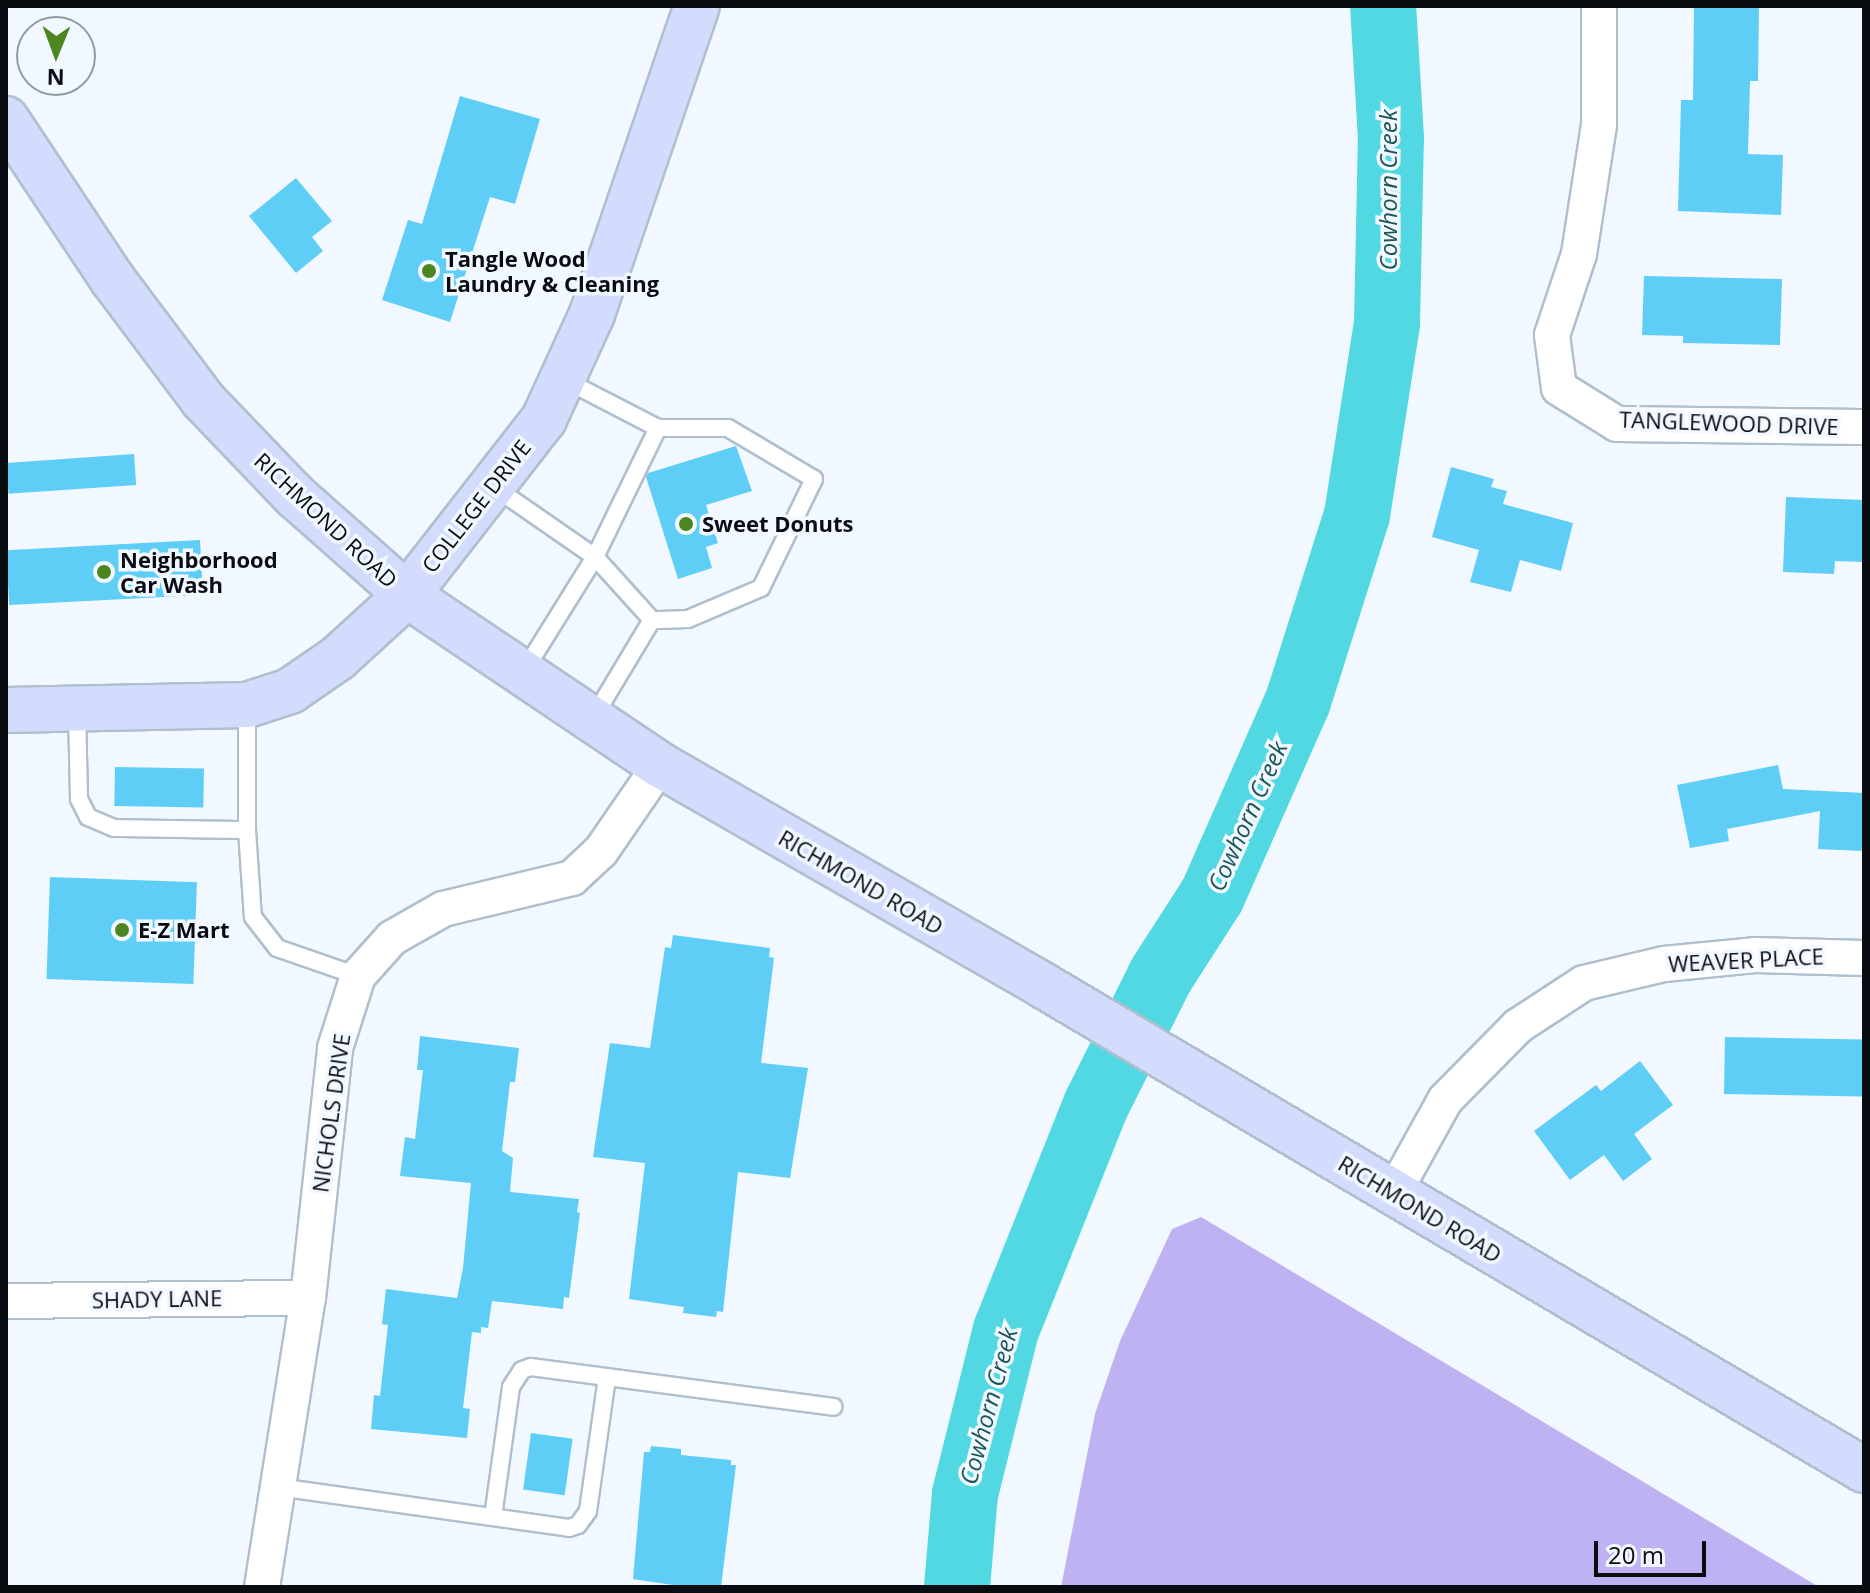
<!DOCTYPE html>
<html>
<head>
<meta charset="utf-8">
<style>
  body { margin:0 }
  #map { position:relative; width:1870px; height:1593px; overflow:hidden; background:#f2f8ff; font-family:"Open Sans",sans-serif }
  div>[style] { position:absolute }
  .forest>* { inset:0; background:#bfb2f3 }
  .river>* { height:66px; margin:-33px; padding:0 33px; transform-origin:33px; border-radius:33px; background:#51d8e2 }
  .building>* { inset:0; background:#5fcef7; transform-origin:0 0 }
  .roads { filter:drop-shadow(2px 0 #b0bfce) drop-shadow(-2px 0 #b0bfce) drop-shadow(0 2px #b0bfce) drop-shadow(0 -2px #b0bfce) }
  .lane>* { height:16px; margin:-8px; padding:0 8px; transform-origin:8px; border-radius:8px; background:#fff }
  .street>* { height:34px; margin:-17px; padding:0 17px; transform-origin:17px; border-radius:17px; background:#fff }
  .secondary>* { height:44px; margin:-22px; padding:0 22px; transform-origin:22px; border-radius:22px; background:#d4dcfe }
  .dots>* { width:22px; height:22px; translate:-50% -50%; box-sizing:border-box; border:4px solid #f2f8ff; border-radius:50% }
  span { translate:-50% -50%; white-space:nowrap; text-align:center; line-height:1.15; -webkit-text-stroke:7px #f2f8ff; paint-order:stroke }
  .poi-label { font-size:22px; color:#090d12; font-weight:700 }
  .left { translate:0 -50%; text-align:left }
  .street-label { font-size:22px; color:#090d12 }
  .water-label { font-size:24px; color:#1c555a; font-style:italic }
  .frame { position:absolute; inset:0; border:8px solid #090d12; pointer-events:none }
  .north { position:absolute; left:16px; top:16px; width:80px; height:80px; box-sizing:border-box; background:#f2f8ff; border:2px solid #959aa0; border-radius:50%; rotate:181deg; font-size:22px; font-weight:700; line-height:32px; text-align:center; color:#090d12 }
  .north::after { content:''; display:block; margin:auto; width:28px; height:36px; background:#4d8520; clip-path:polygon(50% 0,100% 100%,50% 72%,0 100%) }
  .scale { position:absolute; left:1594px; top:1541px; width:112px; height:36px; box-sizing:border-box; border:4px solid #090d12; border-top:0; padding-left:10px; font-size:24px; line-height:28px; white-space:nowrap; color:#090d12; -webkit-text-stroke:6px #f2f8ff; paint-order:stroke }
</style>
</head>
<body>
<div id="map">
  <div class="forest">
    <i style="clip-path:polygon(1201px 1217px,1819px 1587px,1061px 1587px,1095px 1414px,1120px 1341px,1172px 1229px)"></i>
  </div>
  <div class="river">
    <i style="left:957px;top:1587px;width:93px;rotate:-85.1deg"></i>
    <i style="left:965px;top:1494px;width:169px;rotate:-76deg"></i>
    <i style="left:1006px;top:1330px;width:242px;rotate:-68.2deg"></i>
    <i style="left:1096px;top:1105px;width:145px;rotate:-63.4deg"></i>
    <i style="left:1161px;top:975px;width:94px;rotate:-57.2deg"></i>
    <i style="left:1212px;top:896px;width:213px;rotate:-66.2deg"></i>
    <i style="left:1298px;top:701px;width:195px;rotate:-72.4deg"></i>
    <i style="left:1357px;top:515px;width:193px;rotate:-81.1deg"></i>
    <i style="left:1387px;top:324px;width:185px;rotate:-88.8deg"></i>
    <i style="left:1391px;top:139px;width:133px;rotate:-93.4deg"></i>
  </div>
  <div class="building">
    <i style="clip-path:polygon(1694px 6px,1759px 6px,1758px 81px,1750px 81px,1748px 154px,1783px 155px,1781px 215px,1678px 211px,1681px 100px,1693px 100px)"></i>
    <i style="clip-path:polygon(460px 96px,540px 119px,515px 204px,490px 197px,450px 322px,382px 300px,408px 220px,422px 224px)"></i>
    <i style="clip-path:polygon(296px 178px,332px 221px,312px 237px,323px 251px,296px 273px,249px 216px)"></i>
    <i style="clip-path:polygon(1644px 276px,1782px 279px,1780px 345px,1683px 343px,1683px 336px,1642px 335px)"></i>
    <i style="clip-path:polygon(736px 446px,752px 491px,706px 505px,718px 543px,706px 547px,712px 568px,678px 579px,646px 477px,648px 473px)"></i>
    <i style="left:134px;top:454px;width:31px;height:128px;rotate:86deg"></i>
    <i style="clip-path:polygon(1451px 467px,1494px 479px,1491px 487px,1507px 491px,1503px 504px,1573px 523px,1561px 571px,1520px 560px,1511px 592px,1470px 582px,1479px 550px,1432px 537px)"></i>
    <i style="clip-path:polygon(1786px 497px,1864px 500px,1864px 562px,1835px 561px,1834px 574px,1783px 572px)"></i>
    <i style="left:200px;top:540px;width:55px;height:194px;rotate:87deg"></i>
    <i style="clip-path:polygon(1778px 765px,1783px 789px,1864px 793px,1864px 851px,1818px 849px,1820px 811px,1727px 829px,1729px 841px,1690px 848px,1677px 785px)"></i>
    <i style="left:115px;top:767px;width:89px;height:39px;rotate:1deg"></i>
    <i style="left:50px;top:877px;width:147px;height:102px;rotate:2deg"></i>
    <i style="clip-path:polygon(673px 935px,770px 948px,769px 957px,774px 958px,761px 1063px,808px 1068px,790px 1178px,738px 1172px,723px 1312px,717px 1311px,716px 1317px,683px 1313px,684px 1307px,629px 1299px,645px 1163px,593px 1157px,610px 1043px,650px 1048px,665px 947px,671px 948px)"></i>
    <i style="clip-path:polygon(420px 1036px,519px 1048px,515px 1082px,510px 1082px,502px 1151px,513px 1158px,510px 1192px,579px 1199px,577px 1212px,580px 1213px,569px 1298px,564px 1297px,563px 1309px,492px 1301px,488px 1328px,481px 1327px,481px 1333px,472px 1332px,463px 1408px,470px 1409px,467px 1438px,371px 1429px,374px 1395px,380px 1396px,388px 1325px,382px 1324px,386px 1289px,457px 1298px,463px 1268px,471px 1183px,400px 1176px,405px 1137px,415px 1139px,423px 1070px,417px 1070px)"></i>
    <i style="left:1725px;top:1037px;width:139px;height:57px;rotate:1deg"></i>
    <i style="clip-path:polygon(1640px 1061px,1673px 1105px,1634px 1134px,1652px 1159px,1623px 1181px,1604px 1155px,1570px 1180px,1534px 1131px,1596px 1085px,1601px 1091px)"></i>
    <i style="left:531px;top:1433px;width:42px;height:57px;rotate:8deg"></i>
    <i style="clip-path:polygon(651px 1446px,681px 1449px,681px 1455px,731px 1460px,731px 1465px,736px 1465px,721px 1587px,686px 1587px,633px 1579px,644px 1452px,650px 1452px)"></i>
  </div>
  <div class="roads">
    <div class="lane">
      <i style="left:563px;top:379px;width:107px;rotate:27.3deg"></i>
      <i style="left:658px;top:428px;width:70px"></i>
      <i style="left:728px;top:428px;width:100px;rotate:30.7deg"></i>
      <i style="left:814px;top:479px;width:121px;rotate:115.9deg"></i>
      <i style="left:761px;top:588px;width:79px;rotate:157deg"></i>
      <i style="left:688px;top:619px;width:36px;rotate:178deg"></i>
      <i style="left:652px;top:620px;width:85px;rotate:-132.1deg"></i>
      <i style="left:595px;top:557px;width:144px;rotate:-64deg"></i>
      <i style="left:494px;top:487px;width:123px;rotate:34.7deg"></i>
      <i style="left:595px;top:557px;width:134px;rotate:121.9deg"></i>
      <i style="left:247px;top:707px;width:123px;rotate:90deg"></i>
      <i style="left:247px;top:830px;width:87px;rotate:86.1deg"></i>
      <i style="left:253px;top:917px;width:39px;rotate:52deg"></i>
      <i style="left:277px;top:948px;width:86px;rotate:19.1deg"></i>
      <i style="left:77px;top:710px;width:89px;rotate:88.7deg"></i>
      <i style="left:79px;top:799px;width:20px;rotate:63deg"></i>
      <i style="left:88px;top:817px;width:28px;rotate:23deg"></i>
      <i style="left:114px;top:828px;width:133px;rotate:0.9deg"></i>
      <i style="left:593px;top:718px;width:114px;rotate:-59deg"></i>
      <i style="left:278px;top:1487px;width:294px;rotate:8deg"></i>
      <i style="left:569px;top:1528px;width:9px;rotate:-18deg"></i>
      <i style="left:578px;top:1525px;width:17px;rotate:-54deg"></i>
      <i style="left:588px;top:1511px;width:135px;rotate:-81.9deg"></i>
      <i style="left:493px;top:1517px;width:131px;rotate:-82.1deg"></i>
      <i style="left:511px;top:1387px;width:20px;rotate:-57deg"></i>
      <i style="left:522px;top:1370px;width:9px;rotate:-18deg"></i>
      <i style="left:531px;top:1367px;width:305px;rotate:7.5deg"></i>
    </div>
    <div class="street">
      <i style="left:1599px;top:6px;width:119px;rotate:90deg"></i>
      <i style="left:1599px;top:125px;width:131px;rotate:98.8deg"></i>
      <i style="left:1579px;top:254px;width:85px;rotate:108.4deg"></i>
      <i style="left:1552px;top:335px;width:53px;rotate:82.5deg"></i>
      <i style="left:1559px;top:388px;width:68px;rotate:31.8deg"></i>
      <i style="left:1617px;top:424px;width:247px;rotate:0.7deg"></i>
      <i style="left:1393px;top:1194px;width:107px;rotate:-61deg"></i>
      <i style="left:1445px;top:1100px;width:104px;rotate:-45.4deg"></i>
      <i style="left:1518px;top:1026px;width:79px;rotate:-33.1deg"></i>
      <i style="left:1584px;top:983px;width:82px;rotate:-13.4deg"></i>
      <i style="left:1664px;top:964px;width:91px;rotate:-5.6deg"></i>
      <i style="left:1755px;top:955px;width:109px;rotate:1.6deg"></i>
      <i style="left:6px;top:1301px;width:302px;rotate:-0.6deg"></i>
      <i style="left:262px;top:1587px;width:293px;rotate:-81deg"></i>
      <i style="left:308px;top:1298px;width:251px;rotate:-83.8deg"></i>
      <i style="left:335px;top:1048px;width:76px;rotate:-72.3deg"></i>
      <i style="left:358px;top:976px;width:51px;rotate:-48.2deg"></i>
      <i style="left:392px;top:938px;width:59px;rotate:-29.6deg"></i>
      <i style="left:443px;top:909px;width:133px;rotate:-13.5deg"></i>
      <i style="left:572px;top:878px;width:40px;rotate:-43deg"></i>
      <i style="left:601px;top:851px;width:104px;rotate:-55.5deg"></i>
    </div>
    <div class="secondary">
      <i style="left:6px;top:119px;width:193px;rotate:56.4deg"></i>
      <i style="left:113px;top:280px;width:150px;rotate:53.1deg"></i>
      <i style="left:203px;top:400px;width:132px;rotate:46.2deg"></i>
      <i style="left:294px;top:495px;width:151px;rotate:41.5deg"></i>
      <i style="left:407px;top:595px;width:305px;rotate:33.9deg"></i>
      <i style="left:660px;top:765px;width:443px;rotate:29.9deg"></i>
      <i style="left:1044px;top:986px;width:952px;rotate:30.55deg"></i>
      <i style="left:6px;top:710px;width:241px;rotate:-1.2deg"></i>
      <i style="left:247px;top:705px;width:45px;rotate:-18deg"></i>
      <i style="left:290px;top:691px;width:58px;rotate:-34.5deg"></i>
      <i style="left:338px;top:658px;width:93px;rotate:-42.4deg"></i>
      <i style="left:407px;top:595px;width:223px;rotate:-52.1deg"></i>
      <i style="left:544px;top:419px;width:115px;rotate:-65.4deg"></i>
      <i style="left:592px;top:314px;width:325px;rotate:-71.2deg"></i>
    </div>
  </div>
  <div class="dots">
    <i style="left:429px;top:271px;background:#4d8520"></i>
    <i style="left:686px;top:524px;background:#4d8520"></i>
    <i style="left:104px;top:572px;background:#4d8520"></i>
    <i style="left:122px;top:930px;background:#4d8520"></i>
  </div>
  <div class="poi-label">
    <span class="left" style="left:445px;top:271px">Tangle Wood<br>Laundry &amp; Cleaning</span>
    <span class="left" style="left:702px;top:524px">Sweet Donuts</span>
    <span class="left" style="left:120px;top:572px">Neighborhood<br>Car Wash</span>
    <span class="left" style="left:138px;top:930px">E-Z Mart</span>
  </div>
  <div class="street-label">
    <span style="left:1729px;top:423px;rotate:2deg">TANGLEWOOD DRIVE</span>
    <span style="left:476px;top:506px;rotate:-52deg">COLLEGE DRIVE</span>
    <span style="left:326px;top:520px;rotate:43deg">RICHMOND ROAD</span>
    <span style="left:861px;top:882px;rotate:30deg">RICHMOND ROAD</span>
    <span style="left:1746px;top:960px;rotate:-3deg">WEAVER PLACE</span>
    <span style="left:331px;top:1113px;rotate:-82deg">NICHOLS DRIVE</span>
    <span style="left:1420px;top:1209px;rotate:31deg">RICHMOND ROAD</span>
    <span style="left:157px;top:1299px;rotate:-1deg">SHADY LANE</span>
  </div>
  <div class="water-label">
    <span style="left:1388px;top:190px;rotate:-90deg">Cowhorn Creek</span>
    <span style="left:1247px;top:816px;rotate:-66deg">Cowhorn Creek</span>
    <span style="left:988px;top:1406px;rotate:-75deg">Cowhorn Creek</span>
  </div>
  <div class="frame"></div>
  <div class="north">N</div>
  <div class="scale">20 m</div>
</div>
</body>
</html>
